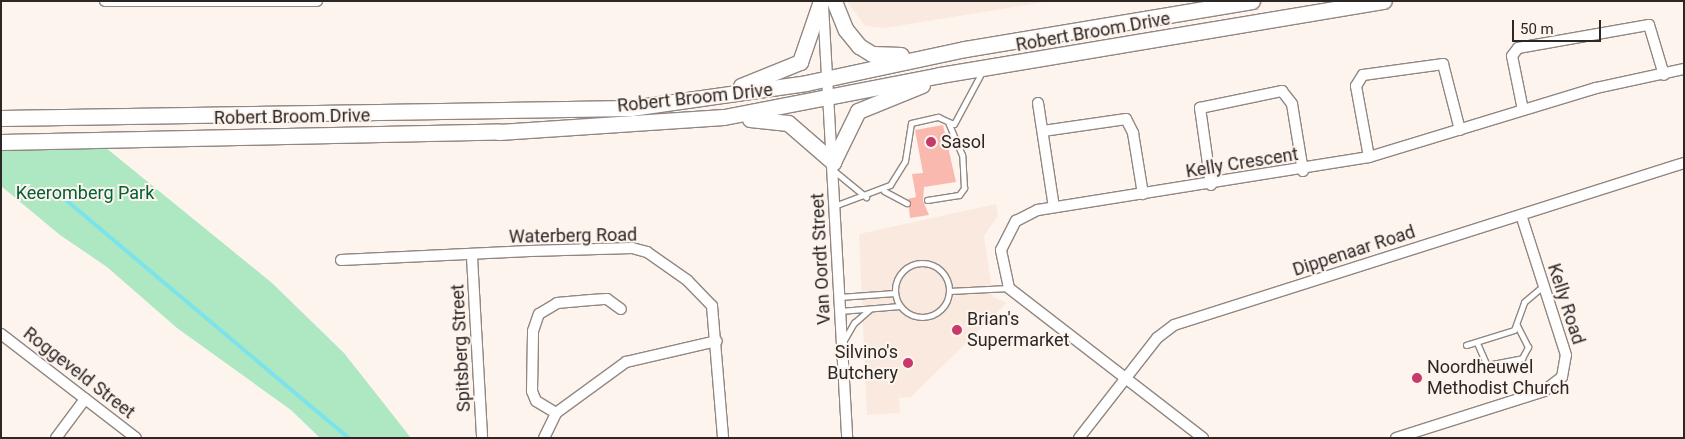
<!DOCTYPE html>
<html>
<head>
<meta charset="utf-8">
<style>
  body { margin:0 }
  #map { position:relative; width:1685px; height:439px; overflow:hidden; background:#fef4ee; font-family:Roboto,sans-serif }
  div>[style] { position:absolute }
  .built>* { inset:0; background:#fae9de }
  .green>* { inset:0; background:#ade8c3 }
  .stream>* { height:4px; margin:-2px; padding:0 2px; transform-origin:2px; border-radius:2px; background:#7be3e9 }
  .building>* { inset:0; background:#fab9af }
  .roads { filter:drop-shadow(1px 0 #918782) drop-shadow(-1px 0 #918782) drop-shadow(0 1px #918782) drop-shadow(0 -1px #918782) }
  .lane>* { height:5px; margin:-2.5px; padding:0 2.5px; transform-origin:2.5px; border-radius:2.5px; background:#fff }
  .lane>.ring { margin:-2.5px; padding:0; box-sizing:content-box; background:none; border:5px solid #fff; border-radius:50% }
  .street>* { height:10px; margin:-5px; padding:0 5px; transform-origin:5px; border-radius:5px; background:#fff }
  .secondary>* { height:15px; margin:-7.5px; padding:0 7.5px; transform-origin:7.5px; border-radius:7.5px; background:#fff }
  .dots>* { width:14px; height:14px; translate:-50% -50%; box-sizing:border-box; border:2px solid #fef4ee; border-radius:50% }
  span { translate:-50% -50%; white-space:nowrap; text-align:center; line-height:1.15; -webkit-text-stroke:4px #fef4ee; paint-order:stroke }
  .street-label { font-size:18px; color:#2b2725 }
  .poi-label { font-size:18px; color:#2b2725 }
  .left { translate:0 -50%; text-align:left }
  .right { translate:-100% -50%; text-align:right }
  .park-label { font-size:18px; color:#036038 }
  .frame { position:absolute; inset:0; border:2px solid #2b2725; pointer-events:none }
  .scale { position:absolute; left:1512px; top:20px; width:89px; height:22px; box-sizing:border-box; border:2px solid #2b2725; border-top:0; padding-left:6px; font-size:15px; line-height:18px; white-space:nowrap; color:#2b2725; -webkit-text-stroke:4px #fef4ee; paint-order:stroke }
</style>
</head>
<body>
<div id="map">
  <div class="built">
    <i style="clip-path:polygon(847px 1px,1051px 1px,885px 28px,865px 26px)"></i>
    <i style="clip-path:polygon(996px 204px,998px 216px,984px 236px,993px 297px,1007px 303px,911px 397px,899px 398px,900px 413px,867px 415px,859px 234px)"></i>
  </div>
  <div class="green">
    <i style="clip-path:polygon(100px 143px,272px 283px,344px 353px,411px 438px,320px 438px,291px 410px,177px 328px,107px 267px,60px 235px,1px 186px,1px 144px)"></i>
  </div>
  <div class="stream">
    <i style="left:66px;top:200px;width:370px;rotate:40.1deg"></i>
  </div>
  <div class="building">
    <i style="clip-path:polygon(943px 125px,956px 182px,924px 187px,923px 201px,929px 215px,910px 218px,908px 199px,916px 197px,912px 174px,923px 173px,915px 130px)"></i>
  </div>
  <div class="roads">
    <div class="lane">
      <i style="left:833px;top:170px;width:43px;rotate:39.3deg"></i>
      <i style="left:884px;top:191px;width:26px;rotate:28deg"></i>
      <i style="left:927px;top:200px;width:32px;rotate:-9deg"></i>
      <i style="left:959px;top:195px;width:9px;rotate:-54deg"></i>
      <i style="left:964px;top:188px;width:33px;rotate:-93deg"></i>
      <i style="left:962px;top:155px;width:34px;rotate:-113deg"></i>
      <i style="left:834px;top:206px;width:60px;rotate:-20.6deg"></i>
      <i style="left:890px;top:185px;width:28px;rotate:-58deg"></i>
      <i style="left:905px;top:161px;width:38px;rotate:-81deg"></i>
      <i style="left:911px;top:123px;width:28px;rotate:-13deg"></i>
      <i style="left:938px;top:117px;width:17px;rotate:24deg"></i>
      <i style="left:954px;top:124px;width:61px;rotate:-61.8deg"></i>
      <i class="ring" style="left:895px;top:263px;width:49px;height:49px"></i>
      <i style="left:949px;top:291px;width:60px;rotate:-2.9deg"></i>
      <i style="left:839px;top:297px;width:56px;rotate:-4.1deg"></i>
      <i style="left:840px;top:311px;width:60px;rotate:-4.8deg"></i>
      <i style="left:844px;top:340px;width:20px;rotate:-60deg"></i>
      <i style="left:854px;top:323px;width:21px;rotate:-41deg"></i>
      <i style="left:1477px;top:343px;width:24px;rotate:66deg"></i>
      <i style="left:1487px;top:365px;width:36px;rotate:-11deg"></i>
      <i style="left:1522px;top:358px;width:13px;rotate:-61deg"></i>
      <i style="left:1528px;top:347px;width:25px;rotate:-117deg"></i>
      <i style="left:1466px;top:345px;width:50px;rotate:-17.4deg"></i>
      <i style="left:1514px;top:330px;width:30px;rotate:-70deg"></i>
      <i style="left:1524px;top:302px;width:25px;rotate:-40deg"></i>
    </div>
    <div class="street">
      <i style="left:105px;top:1px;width:212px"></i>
      <i style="left:823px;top:5px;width:434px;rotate:86.8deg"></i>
      <i style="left:1038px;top:103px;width:105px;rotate:81.3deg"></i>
      <i style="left:1523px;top:110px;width:55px;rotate:-101.5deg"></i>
      <i style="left:1512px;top:56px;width:10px;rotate:-53deg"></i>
      <i style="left:1518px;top:48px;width:133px;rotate:-10deg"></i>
      <i style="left:1649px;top:25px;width:52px;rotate:73.3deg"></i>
      <i style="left:1043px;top:131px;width:84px;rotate:-8.2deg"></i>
      <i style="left:1126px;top:119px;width:16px;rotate:63deg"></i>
      <i style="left:1133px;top:133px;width:62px;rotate:80.7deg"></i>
      <i style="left:1369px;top:157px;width:72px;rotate:-100.4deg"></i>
      <i style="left:1356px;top:86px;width:13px;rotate:-58deg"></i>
      <i style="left:1363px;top:75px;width:81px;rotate:-7.8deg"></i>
      <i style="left:1443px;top:64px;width:68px;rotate:75.6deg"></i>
      <i style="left:1211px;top:185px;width:78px;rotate:-98.1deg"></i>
      <i style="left:1200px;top:108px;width:84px;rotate:-11.7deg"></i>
      <i style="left:1282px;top:91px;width:16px;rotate:52deg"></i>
      <i style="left:1292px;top:104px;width:68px;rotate:80.7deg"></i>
      <i style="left:472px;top:257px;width:181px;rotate:86.8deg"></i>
      <i style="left:341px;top:260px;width:189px;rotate:-2.7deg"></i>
      <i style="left:530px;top:251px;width:102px;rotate:-1.7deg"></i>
      <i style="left:632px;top:248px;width:16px;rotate:15deg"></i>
      <i style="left:647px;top:252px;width:49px;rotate:35deg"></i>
      <i style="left:687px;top:280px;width:36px;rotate:46deg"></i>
      <i style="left:712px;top:306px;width:132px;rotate:85.2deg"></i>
      <i style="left:1px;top:334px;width:170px;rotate:37.6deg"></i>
      <i style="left:556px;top:413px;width:23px;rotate:-149deg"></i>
      <i style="left:536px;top:401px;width:11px;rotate:-112deg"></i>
      <i style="left:532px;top:391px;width:60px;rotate:-89deg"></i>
      <i style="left:533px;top:331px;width:18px;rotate:-71deg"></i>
      <i style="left:539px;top:314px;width:21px;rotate:-31deg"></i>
      <i style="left:557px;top:303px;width:34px;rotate:-5deg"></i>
      <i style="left:591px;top:300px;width:16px;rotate:-4deg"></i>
      <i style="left:607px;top:299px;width:17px;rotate:36deg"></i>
      <i style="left:56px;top:438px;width:49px;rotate:-53.4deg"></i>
      <i style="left:544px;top:438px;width:28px;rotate:-64deg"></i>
      <i style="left:556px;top:413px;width:87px;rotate:-36.1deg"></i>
      <i style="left:626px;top:362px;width:93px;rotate:-13deg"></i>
      <i style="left:1079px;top:438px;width:127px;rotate:-52deg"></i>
      <i style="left:1157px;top:338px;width:21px;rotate:-37deg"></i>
      <i style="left:1174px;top:325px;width:535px;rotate:-17.62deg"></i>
      <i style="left:1203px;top:438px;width:245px;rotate:-142.3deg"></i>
      <i style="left:1009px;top:288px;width:39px;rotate:-102deg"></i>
      <i style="left:1001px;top:250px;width:33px;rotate:-63deg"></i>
      <i style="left:1016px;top:221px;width:25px;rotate:-27deg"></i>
      <i style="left:1038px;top:210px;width:335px;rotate:-9.1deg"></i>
      <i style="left:1369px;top:157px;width:237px;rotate:-16.9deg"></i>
      <i style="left:1596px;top:88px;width:90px;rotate:-12.2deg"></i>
      <i style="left:1396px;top:438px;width:155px;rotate:-17.6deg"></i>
      <i style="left:1544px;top:391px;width:23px;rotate:-38deg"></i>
      <i style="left:1562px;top:377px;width:22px;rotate:-80deg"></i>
      <i style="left:1566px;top:355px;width:147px;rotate:-107.8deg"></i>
    </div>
    <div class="secondary">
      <i style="left:834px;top:1px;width:31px;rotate:68deg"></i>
      <i style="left:846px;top:30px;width:21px;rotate:51deg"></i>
      <i style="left:859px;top:46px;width:15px;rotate:32deg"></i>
      <i style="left:872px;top:54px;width:29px;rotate:2deg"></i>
      <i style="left:741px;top:86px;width:64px;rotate:-22.1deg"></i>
      <i style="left:800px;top:62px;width:65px;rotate:-71deg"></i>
      <i style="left:1px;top:118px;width:630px;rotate:-0.91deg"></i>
      <i style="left:631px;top:108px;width:177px;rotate:-8.1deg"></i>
      <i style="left:806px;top:83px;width:163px;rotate:-12.1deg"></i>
      <i style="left:965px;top:49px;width:291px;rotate:-9.5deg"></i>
      <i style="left:750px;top:119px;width:38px;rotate:6deg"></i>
      <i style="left:788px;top:123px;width:60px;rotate:40.9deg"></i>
      <i style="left:833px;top:162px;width:57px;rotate:-63.9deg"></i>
      <i style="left:858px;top:111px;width:69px;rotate:-22.1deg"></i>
      <i style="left:1px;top:142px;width:498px;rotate:-1.2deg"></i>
      <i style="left:499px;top:132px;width:225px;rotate:-3.8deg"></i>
      <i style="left:724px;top:117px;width:220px;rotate:-11deg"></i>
      <i style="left:940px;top:75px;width:450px;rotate:-9.5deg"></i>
    </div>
  </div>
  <div class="dots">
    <i style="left:931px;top:142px;background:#c63969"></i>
    <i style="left:957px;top:330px;background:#c63969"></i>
    <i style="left:908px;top:363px;background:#c63969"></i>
    <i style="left:1417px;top:378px;background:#c63969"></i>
  </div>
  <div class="street-label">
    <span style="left:1093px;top:32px;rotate:-10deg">Robert Broom Drive</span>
    <span style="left:695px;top:98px;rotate:-6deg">Robert Broom Drive</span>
    <span style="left:292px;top:117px;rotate:-1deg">Robert Broom Drive</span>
    <span style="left:1242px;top:163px;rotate:-9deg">Kelly Crescent</span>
    <span style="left:573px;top:236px;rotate:-1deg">Waterberg Road</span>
    <span style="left:1354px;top:251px;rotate:-18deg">Dippenaar Road</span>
    <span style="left:821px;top:259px;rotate:-93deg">Van Oordt Street</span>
    <span style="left:1566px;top:304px;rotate:72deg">Kelly Road</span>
    <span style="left:461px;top:348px;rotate:-93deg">Spitsberg Street</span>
    <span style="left:79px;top:373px;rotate:38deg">Roggeveld Street</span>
  </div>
  <div class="poi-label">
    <span class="left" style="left:941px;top:142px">Sasol</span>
    <span class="left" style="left:967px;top:330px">Brian's<br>Supermarket</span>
    <span class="right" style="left:898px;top:363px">Silvino's<br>Butchery</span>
    <span class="left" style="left:1427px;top:378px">Noordheuwel<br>Methodist Church</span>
  </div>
  <div class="park-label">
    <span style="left:85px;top:193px">Keeromberg Park</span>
  </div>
  <div class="frame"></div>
  <div class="scale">50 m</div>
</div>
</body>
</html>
